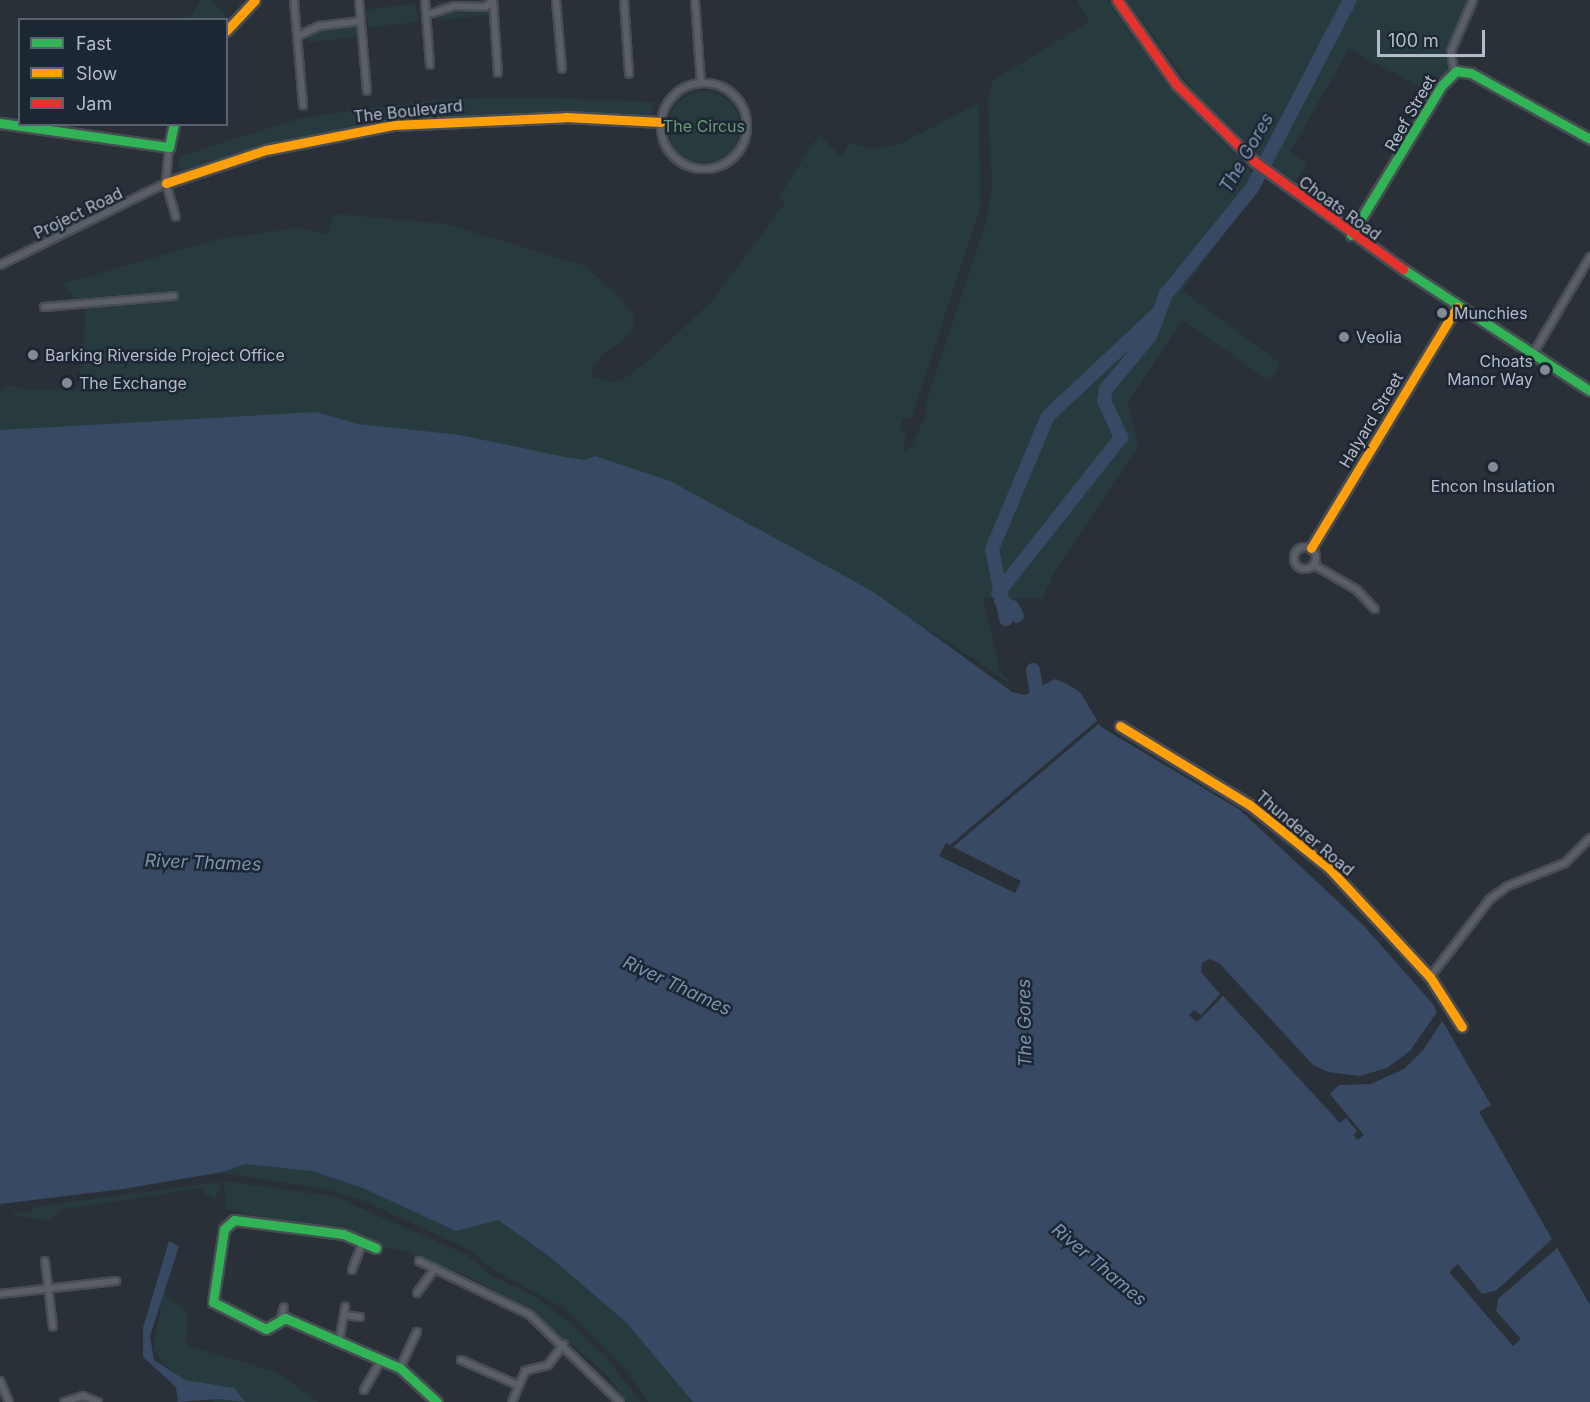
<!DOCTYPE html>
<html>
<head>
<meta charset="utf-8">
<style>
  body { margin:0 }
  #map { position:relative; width:1590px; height:1402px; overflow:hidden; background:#2a3038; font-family:Inter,sans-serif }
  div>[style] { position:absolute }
  .green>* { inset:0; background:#273a3e; transform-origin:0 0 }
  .round { border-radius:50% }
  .water>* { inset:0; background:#384963 }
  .pier>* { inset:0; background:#2a3038 }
  .river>* { height:14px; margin:-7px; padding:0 7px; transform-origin:7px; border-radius:7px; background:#384963 }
  .roads { filter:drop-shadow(2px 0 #484c53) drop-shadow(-2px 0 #484c53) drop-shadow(0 2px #484c53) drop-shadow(0 -2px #484c53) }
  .street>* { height:6px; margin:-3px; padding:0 3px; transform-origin:3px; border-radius:3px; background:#5a5e66 }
  .street>.ring { margin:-3px; padding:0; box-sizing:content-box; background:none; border:6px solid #5a5e66; border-radius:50% }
  .fast>* { height:9px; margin:-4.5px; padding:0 4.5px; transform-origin:4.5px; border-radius:4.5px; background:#30b455 }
  .slow>* { height:9px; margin:-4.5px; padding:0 4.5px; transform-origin:4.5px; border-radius:4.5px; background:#ff9f0a }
  .jam>* { height:9px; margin:-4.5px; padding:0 4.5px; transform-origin:4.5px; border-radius:4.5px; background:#e5322d }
  .dots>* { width:16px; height:16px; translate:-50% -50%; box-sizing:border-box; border:3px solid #1d2633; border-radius:50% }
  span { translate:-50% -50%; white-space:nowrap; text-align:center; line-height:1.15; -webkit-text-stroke:5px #1d2633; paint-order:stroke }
  .street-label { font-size:16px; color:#b4bcc9 }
  .park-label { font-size:16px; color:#6b9a76 }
  .poi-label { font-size:16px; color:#b4bcc9 }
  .left { translate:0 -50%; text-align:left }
  .right { translate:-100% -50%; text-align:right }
  .water-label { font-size:18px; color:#7c92b1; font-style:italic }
  .legend { position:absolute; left:18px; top:18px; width:210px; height:108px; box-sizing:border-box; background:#1d2633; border:2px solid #59626f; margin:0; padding:8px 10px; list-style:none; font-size:18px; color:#b4bcc9 }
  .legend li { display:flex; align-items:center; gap:12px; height:30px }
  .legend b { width:30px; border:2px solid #59626f }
  .scale { position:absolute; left:1377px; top:30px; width:108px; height:27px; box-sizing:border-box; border:3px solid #b4bcc9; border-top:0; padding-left:8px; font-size:18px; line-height:21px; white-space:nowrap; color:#b4bcc9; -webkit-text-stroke:4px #1d2633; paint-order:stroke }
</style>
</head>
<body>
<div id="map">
  <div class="green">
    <i style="clip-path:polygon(201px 0,210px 0,225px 15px,221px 19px,189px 19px)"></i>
    <i style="clip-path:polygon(488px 0,490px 15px,439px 20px,437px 2px)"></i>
    <i style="clip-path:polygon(1077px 0,1107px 0,1167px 85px,1262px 182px,1182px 291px,1280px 363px,1270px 381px,1182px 320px,1128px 402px,1138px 446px,1053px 574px,1043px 599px,983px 598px,1000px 672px,1015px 687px,919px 623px,1012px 692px,1025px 695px,1055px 679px,1080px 692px,1101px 727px,1240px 810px,1363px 925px,1432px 1003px,1491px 1105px,1479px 1112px,1590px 1305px,0 607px,0 394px,4px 387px,11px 385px,28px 390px,79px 389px,86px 311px,62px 284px,214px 240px,298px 228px,329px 234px,332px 216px,336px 214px,447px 224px,585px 266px,619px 297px,634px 316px,633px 327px,622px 342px,604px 353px,591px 369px,594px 377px,613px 382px,629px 376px,657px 353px,714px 299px,785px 203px,779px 196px,819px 135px,841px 157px,850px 143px,869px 149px,897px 145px,978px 104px,981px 205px,913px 413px,910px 419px,903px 418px,900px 429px,905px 432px,904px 451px,910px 449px,926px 415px,926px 403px,986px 223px,992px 184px,988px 103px,992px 81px,1089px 22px)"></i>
    <i style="clip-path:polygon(1127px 0,1481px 0,1438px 96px,1349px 49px,1290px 152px,1307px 164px,1295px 181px,1264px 159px,1196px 94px)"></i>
    <i style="left:416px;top:4px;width:18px;height:50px;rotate:84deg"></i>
    <i style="left:356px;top:19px;width:18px;height:50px;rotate:84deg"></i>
    <i class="round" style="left:668px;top:91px;width:72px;height:72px"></i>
    <i style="clip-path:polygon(524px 97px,655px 102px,650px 116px,501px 114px,363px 125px,263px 146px,180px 176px,178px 157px,300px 118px,433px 100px)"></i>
    <i style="clip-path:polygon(197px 1148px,490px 1200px,802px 1402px,648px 1402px,626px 1370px,565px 1309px,493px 1269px,467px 1248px,366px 1202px,325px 1189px,222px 1173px,0 1204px,0 1187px)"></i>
    <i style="clip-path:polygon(224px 1181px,333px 1196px,467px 1255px,492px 1276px,534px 1296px,575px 1327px,606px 1357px,640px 1402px,627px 1402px,605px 1373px,531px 1311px,471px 1278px,406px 1251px,379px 1247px,343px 1229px,314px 1228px,226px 1209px)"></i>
    <i style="clip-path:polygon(220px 1182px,222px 1190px,218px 1190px,216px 1199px,204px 1193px,203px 1188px,59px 1210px,50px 1221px,13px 1215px,12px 1211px,29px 1212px,34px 1207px)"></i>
    <i style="clip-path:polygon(163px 1294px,187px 1312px,186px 1345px,276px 1372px,318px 1402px,212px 1402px,218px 1399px,173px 1373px,153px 1350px)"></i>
  </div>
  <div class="water">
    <i style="clip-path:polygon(316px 412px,358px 424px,460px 435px,565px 457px,584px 460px,595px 456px,670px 481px,872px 591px,1012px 692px,1025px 695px,1055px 679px,1067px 684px,1080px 692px,1101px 727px,1240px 810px,1363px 925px,1432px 1003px,1491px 1105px,1479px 1112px,1590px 1305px,1590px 1402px,693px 1402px,626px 1322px,549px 1256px,498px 1220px,456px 1231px,363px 1188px,312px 1171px,245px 1164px,222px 1172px,123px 1189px,0 1204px,0 430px)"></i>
    <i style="clip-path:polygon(169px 1241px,179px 1246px,150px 1336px,154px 1360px,185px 1380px,234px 1388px,245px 1402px,219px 1399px,178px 1402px,176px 1387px,143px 1357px,143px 1328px)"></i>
  </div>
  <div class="pier">
    <i style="clip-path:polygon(1099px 719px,1101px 722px,953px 847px,1021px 881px,1015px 893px,939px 856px,946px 843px,950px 845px)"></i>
    <i style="clip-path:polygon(1209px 959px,1219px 963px,1313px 1065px,1328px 1072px,1360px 1076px,1387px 1068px,1410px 1051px,1439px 1009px,1444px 1018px,1424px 1049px,1404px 1069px,1371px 1084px,1339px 1085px,1330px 1094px,1364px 1135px,1358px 1140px,1353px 1135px,1357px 1131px,1346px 1118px,1340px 1123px,1223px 996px,1197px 1022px,1189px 1015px,1194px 1010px,1201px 1015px,1220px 994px,1201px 972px,1202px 963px)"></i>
    <i style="clip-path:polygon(1552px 1239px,1557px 1248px,1498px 1299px,1496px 1311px,1521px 1339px,1513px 1346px,1450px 1273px,1452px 1269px,1458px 1264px,1482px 1294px,1497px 1290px)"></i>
  </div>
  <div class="river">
    <i style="left:998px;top:593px;width:199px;rotate:-51.7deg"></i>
    <i style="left:1121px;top:437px;width:40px;rotate:-115deg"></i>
    <i style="left:1104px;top:401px;width:12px;rotate:-81deg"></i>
    <i style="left:1106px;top:389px;width:69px;rotate:-50.3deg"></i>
    <i style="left:1150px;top:336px;width:45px;rotate:-69.1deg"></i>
    <i style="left:1166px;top:294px;width:136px;rotate:-50.9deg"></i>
    <i style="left:1252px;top:188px;width:212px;rotate:-62.5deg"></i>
    <i style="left:1001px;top:601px;width:13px;rotate:29deg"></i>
    <i style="left:1012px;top:607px;width:10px;rotate:61deg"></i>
    <i style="left:1006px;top:619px;width:71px;rotate:-101.3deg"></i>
    <i style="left:992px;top:549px;width:144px;rotate:-67.2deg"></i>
    <i style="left:1048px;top:416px;width:151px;rotate:-43.1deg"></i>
    <i style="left:1033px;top:670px;width:33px;rotate:81deg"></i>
  </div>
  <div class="roads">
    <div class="street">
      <i style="left:294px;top:0;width:106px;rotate:85.1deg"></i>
      <i style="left:359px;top:0;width:91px;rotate:85deg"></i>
      <i style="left:425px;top:0;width:65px;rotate:85.6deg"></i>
      <i style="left:493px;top:0;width:73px;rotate:86.1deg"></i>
      <i style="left:556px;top:0;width:69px;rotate:85deg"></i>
      <i style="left:624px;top:0;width:74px;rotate:86.1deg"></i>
      <i style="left:695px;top:0;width:83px;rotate:85.9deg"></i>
      <i style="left:426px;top:15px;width:30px;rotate:-17deg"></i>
      <i style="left:455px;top:6px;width:30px;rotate:2deg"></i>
      <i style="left:485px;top:7px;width:10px;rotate:-37deg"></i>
      <i style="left:298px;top:36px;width:23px;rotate:-25deg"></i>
      <i style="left:319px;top:26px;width:42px;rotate:-6.8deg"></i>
      <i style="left:1454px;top:72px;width:21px;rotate:-98deg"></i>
      <i style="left:1451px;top:51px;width:56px;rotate:-66.7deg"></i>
      <i class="ring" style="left:661px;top:83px;width:80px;height:80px"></i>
      <i style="left:169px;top:147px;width:36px;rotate:95deg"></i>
      <i style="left:166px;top:183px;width:35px;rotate:74deg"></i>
      <i style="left:0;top:265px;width:185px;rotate:-26.3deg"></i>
      <i style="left:44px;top:307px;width:130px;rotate:-4.8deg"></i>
      <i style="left:1533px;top:354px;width:113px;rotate:-59.6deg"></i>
      <i class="ring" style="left:1294px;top:547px;width:16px;height:16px"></i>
      <i style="left:1314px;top:565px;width:50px;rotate:30.2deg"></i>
      <i style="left:1357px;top:590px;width:26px;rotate:47deg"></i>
      <i style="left:1430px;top:977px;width:98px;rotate:-52.4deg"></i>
      <i style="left:1490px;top:899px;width:22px;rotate:-36deg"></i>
      <i style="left:1508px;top:886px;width:61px;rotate:-22deg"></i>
      <i style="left:1565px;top:863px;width:35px;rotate:-45deg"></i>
      <i style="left:45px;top:1261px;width:66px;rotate:83.1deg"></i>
      <i style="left:419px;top:1261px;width:123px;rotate:25.9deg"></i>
      <i style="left:530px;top:1315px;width:125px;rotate:44deg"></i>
      <i style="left:352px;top:1270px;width:30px;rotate:-69deg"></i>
      <i style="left:417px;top:1293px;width:31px;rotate:-54deg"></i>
      <i style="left:0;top:1294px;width:117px;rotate:-6.4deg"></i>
      <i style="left:345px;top:1315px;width:15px;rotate:8deg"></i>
      <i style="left:281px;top:1318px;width:11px;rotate:-75deg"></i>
      <i style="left:339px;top:1342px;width:36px;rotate:-80deg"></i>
      <i style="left:461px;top:1360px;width:62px;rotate:23.7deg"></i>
      <i style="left:400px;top:1368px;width:40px;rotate:-65deg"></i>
      <i style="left:0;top:1381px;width:23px;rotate:67deg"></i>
      <i style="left:364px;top:1390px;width:34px;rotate:-60deg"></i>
      <i style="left:64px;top:1402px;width:20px;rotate:-18deg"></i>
      <i style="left:83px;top:1396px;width:16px;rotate:22deg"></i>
      <i style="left:512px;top:1402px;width:34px;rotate:-67deg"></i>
      <i style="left:525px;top:1371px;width:24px;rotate:-15deg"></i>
      <i style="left:548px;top:1365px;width:26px;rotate:-53deg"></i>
    </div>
    <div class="fast">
      <i style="left:0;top:123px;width:171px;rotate:8.1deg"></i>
      <i style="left:169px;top:147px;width:24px;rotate:-78deg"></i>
      <i style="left:1351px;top:235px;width:175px;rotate:-58.8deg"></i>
      <i style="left:1442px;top:85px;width:20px;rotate:-45deg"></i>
      <i style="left:1456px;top:71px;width:15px;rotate:8deg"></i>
      <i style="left:1471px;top:73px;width:136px;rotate:29deg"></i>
      <i style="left:1403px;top:269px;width:223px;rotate:33.1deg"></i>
      <i style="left:376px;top:1248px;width:36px;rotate:-157deg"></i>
      <i style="left:343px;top:1234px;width:110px;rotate:-172.7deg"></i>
      <i style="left:234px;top:1220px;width:13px;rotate:138deg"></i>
      <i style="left:224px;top:1229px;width:74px;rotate:98.6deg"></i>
      <i style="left:213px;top:1302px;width:59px;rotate:27deg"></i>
      <i style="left:266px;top:1329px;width:22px;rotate:-30deg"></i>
      <i style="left:285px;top:1318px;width:125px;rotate:23.5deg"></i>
      <i style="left:400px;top:1368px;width:50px;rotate:42.6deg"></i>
    </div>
    <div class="slow">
      <i style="left:226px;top:31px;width:42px;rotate:-46.9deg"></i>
      <i style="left:166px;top:183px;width:105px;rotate:-18.3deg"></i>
      <i style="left:266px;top:150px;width:129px;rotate:-11.1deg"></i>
      <i style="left:393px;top:125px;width:173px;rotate:-2.6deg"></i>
      <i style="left:566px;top:117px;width:95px;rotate:3deg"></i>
      <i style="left:1311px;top:548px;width:282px;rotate:-58.8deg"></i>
      <i style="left:1120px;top:726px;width:152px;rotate:31.3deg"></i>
      <i style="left:1250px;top:805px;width:101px;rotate:38.6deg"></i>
      <i style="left:1329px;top:868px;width:149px;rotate:47.2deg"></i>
      <i style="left:1430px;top:977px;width:59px;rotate:57.4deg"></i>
    </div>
    <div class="jam">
      <i style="left:1117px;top:0;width:103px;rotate:54.9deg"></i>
      <i style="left:1176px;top:84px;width:111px;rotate:44.6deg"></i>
      <i style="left:1255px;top:162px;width:183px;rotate:35.9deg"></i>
    </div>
  </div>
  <div class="dots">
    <i style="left:1442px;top:313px;background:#848b96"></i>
    <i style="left:1344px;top:337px;background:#848b96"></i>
    <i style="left:33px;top:355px;background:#848b96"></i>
    <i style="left:1545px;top:370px;background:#848b96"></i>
    <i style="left:67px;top:383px;background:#848b96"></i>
    <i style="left:1493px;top:467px;background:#848b96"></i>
  </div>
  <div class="street-label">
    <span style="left:408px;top:111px;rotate:-6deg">The Boulevard</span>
    <span style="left:1410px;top:113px;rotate:-60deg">Reef Street</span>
    <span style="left:1340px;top:208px;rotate:36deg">Choats Road</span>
    <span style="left:78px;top:213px;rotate:-26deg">Project Road</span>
    <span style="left:1371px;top:420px;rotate:-59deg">Halyard Street</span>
    <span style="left:1305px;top:833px;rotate:40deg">Thunderer Road</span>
  </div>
  <div class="park-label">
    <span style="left:704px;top:126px">The Circus</span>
  </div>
  <div class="poi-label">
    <span class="left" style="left:1454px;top:313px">Munchies</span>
    <span class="left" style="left:1356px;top:337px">Veolia</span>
    <span class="left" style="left:45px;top:355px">Barking Riverside Project Office</span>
    <span class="right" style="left:1533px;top:370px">Choats<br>Manor Way</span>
    <span class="left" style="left:79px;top:383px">The Exchange</span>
    <span style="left:1493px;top:486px">Encon Insulation</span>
  </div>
  <div class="water-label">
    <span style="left:1247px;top:153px;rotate:-60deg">The Gores</span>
    <span style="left:203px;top:863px;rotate:2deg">River Thames</span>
    <span style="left:677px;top:986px;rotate:25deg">River Thames</span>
    <span style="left:1025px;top:1023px;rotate:-91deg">The Gores</span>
    <span style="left:1099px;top:1265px;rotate:40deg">River Thames</span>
  </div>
  <ul class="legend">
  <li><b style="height:8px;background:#30b455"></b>Fast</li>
  <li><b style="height:8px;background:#ff9f0a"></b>Slow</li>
  <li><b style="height:8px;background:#e5322d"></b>Jam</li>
  </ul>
  <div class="scale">100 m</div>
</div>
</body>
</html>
